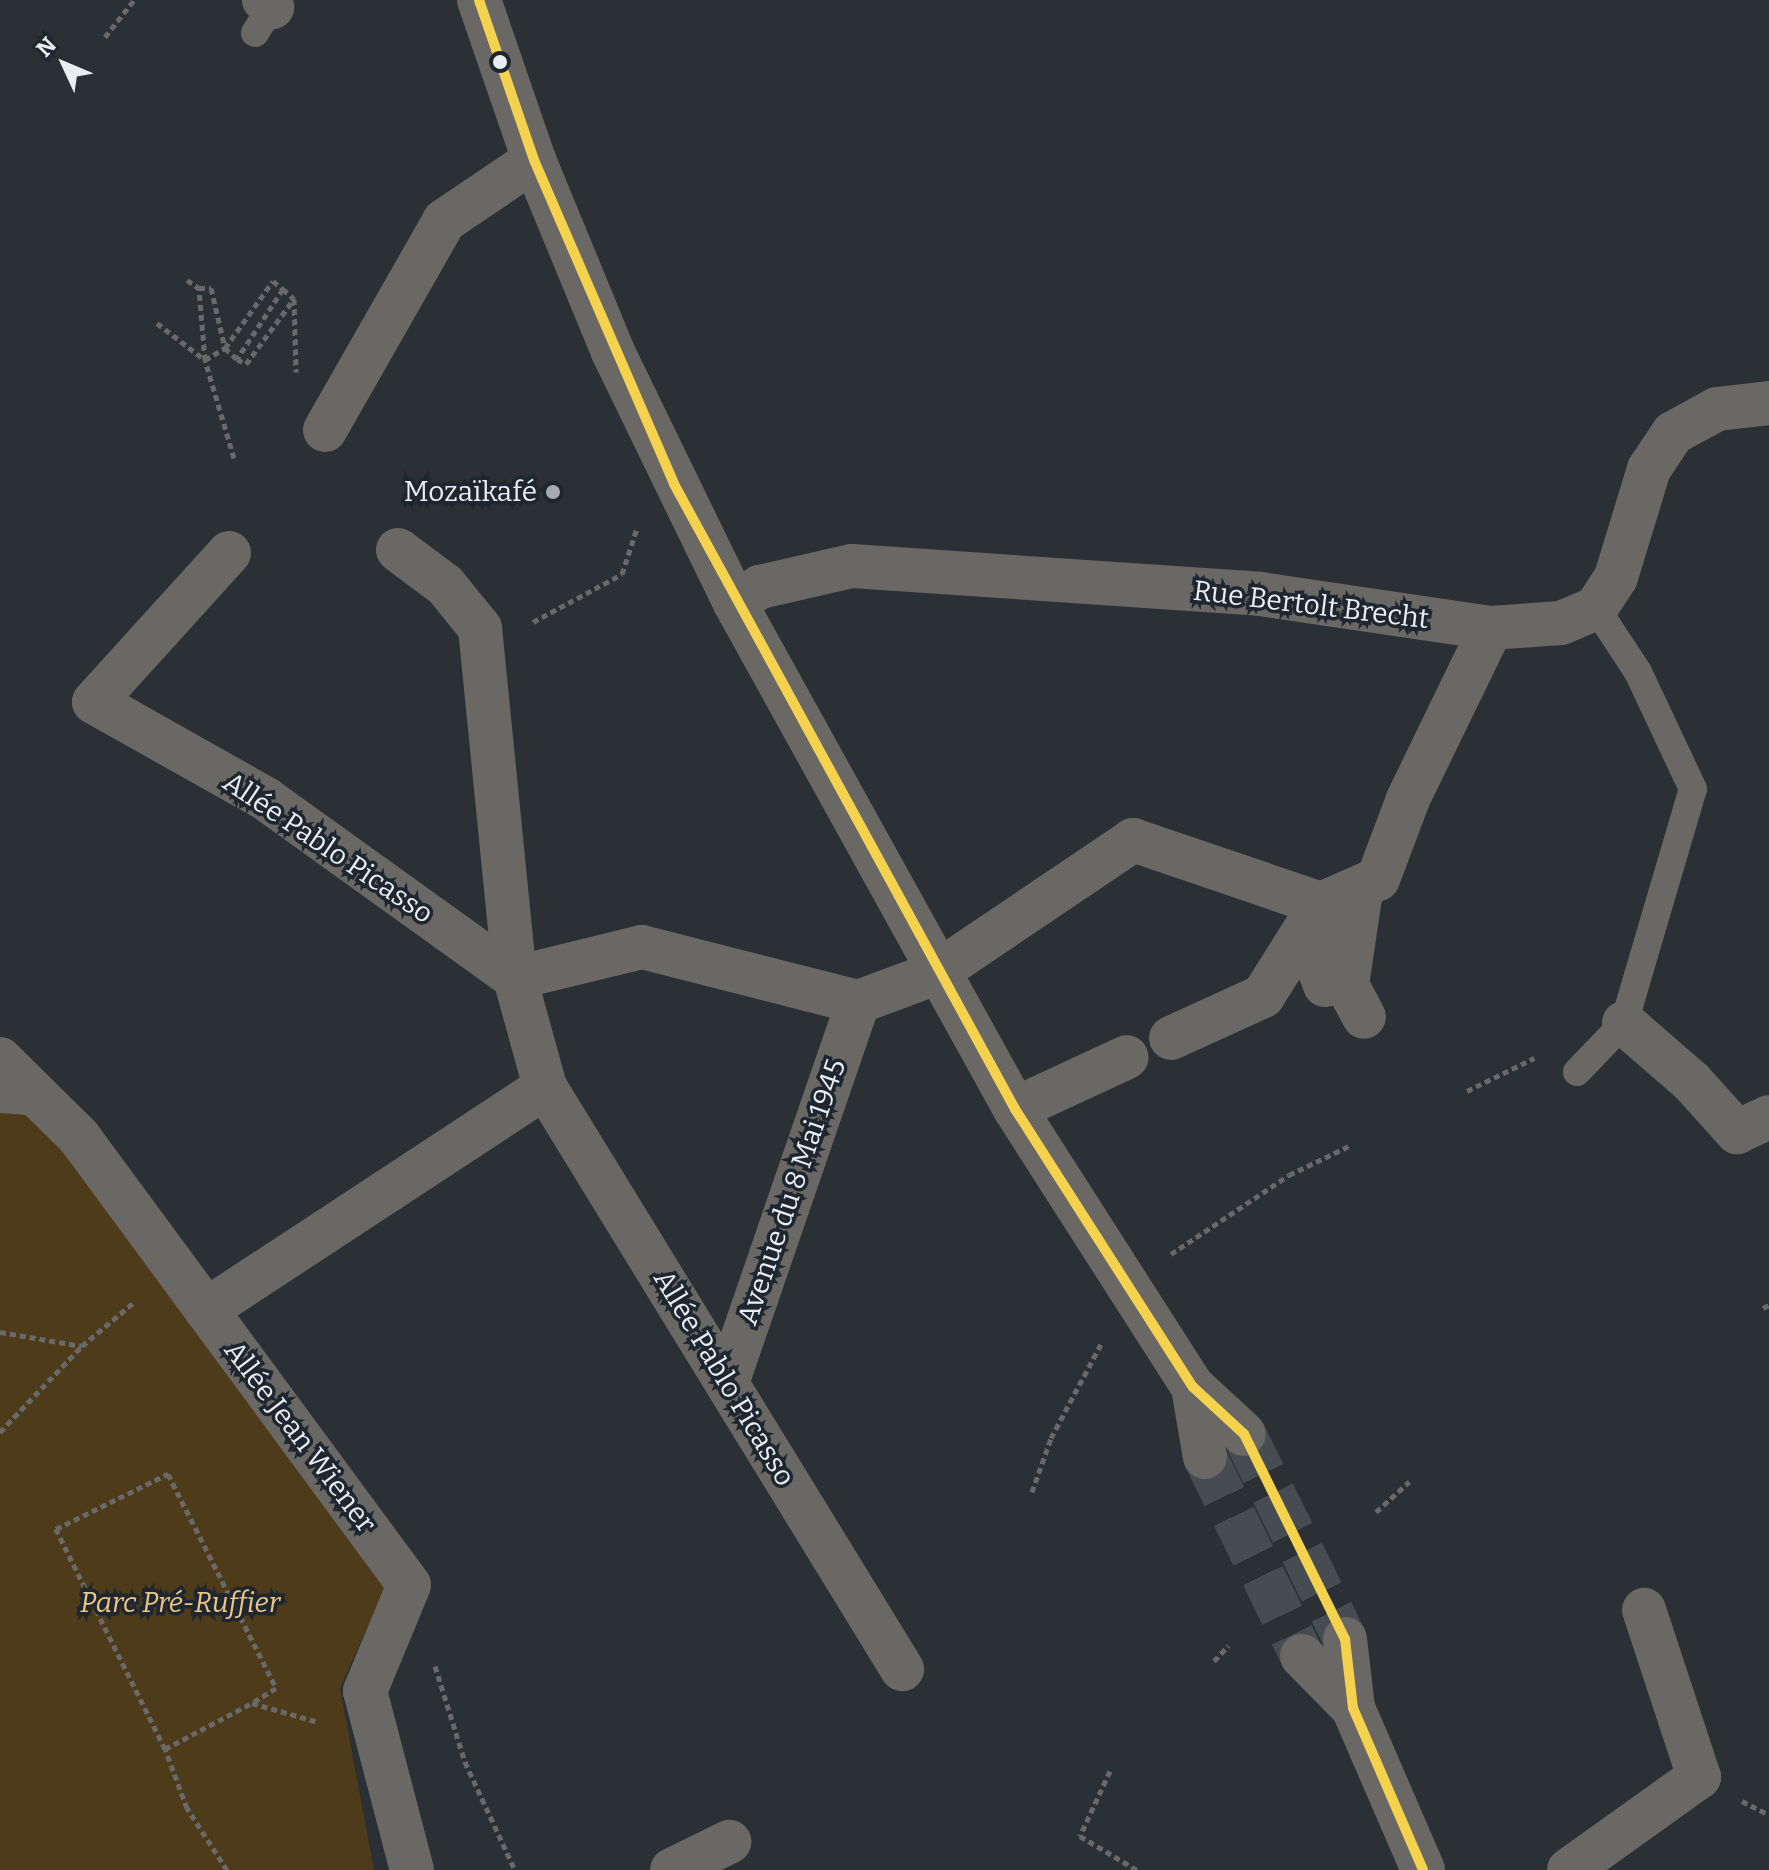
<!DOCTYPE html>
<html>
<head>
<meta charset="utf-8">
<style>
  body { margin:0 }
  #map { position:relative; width:1769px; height:1870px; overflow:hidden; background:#2b3035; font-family:Bitter,serif }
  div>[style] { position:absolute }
  .green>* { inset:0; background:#4d3b19 }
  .street-tunnel>* { height:44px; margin-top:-22px; transform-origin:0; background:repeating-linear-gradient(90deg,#474c52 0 44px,transparent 0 66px) }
  .path>* { height:5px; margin-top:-2.5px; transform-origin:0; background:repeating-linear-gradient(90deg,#686968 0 6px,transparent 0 10px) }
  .lane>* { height:28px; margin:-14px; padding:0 14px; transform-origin:14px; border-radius:14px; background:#6a6864 }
  .street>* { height:44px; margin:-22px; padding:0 22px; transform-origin:22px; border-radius:22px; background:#6a6864 }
  .bus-1>* { height:10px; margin:-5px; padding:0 5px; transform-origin:5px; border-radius:5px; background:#f5d24d }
  .dots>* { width:22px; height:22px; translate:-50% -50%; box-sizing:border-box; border:4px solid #1e262f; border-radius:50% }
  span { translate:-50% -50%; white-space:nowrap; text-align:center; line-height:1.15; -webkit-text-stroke:7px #1e262f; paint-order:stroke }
  .poi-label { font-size:28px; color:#e8edf3 }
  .right { translate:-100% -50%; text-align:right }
  .street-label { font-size:28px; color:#e8edf3 }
  .park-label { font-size:28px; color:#ecc584; font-style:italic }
  .north { position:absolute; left:24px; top:24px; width:80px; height:80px; -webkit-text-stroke:6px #1e262f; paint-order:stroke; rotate:314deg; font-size:22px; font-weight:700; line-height:32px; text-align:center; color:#e8edf3 }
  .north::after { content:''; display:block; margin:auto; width:28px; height:36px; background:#e8edf3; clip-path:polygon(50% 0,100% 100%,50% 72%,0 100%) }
</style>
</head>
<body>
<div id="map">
  <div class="green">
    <i style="clip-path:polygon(0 1080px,60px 1141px,388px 1582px,340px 1688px,374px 1870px,0 1870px)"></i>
  </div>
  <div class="street-tunnel">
    <i style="left:1244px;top:1434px;width:229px;rotate:63.8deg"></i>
    <i style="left:1205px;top:1457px;width:221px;rotate:64deg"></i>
  </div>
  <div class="path">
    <i style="left:105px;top:37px;width:47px;rotate:-51.9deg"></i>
    <i style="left:187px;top:280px;width:14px;rotate:34deg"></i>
    <i style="left:283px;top:289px;width:15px;rotate:42deg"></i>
    <i style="left:157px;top:323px;width:61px;rotate:37.6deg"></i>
    <i style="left:205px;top:360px;width:72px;rotate:-94.8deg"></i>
    <i style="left:199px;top:288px;width:12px"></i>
    <i style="left:211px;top:288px;width:62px;rotate:76.9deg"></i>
    <i style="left:225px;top:348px;width:82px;rotate:-54.4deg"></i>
    <i style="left:273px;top:281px;width:13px;rotate:39deg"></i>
    <i style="left:283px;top:289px;width:84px;rotate:123.3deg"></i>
    <i style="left:237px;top:359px;width:10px;rotate:29deg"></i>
    <i style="left:246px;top:364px;width:81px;rotate:-53.6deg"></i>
    <i style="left:294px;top:299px;width:73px;rotate:88.4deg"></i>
    <i style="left:234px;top:458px;width:102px;rotate:-106.5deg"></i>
    <i style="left:205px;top:360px;width:23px;rotate:-31deg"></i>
    <i style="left:225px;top:348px;width:16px;rotate:43deg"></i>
    <i style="left:533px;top:622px;width:101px;rotate:-28.3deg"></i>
    <i style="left:622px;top:574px;width:48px;rotate:-71.9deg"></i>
    <i style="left:1467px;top:1091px;width:75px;rotate:-26.2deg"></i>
    <i style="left:1171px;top:1254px;width:142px;rotate:-33.8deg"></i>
    <i style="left:1289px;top:1175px;width:69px;rotate:-25.8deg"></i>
    <i style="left:1763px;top:1308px;width:7px;rotate:-27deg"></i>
    <i style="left:0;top:1332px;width:83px;rotate:9.7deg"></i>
    <i style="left:0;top:1432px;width:119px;rotate:-46.4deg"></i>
    <i style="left:82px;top:1346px;width:68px;rotate:-40.2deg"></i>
    <i style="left:1032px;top:1492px;width:57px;rotate:-70.6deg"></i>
    <i style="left:1051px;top:1438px;width:109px;rotate:-62deg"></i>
    <i style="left:1376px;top:1512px;width:45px;rotate:-42.3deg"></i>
    <i style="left:1214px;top:1661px;width:21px;rotate:-47deg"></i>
    <i style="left:435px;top:1666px;width:101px;rotate:72.6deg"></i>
    <i style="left:465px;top:1762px;width:119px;rotate:65.2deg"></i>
    <i style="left:165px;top:1749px;width:246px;rotate:-116.4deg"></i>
    <i style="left:56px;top:1529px;width:125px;rotate:-26.2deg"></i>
    <i style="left:168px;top:1474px;width:240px;rotate:63.2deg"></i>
    <i style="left:276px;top:1688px;width:28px;rotate:148deg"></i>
    <i style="left:1110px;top:1771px;width:72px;rotate:114.8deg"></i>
    <i style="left:1080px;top:1836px;width:66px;rotate:30.8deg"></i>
    <i style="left:1742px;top:1801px;width:30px;rotate:27deg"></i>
    <i style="left:227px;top:1870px;width:74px;rotate:-122.8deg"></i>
    <i style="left:187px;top:1808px;width:63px;rotate:-110.4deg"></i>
    <i style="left:165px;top:1749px;width:98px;rotate:-27.9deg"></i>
    <i style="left:252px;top:1703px;width:69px;rotate:16.1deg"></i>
  </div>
  <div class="lane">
    <i style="left:255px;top:33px;width:39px;rotate:-58deg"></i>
    <i style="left:1577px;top:1072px;width:68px;rotate:-46.2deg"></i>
    <i style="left:1624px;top:1023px;width:244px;rotate:-73.6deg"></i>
    <i style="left:1693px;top:789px;width:129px;rotate:-115.2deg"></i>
    <i style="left:1638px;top:672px;width:77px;rotate:-123.3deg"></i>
    <i style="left:0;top:1099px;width:43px;rotate:4deg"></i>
  </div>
  <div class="street">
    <i style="left:264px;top:0;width:11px;rotate:41deg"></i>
    <i style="left:479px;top:0;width:169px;rotate:71deg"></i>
    <i style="left:534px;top:160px;width:208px;rotate:67.6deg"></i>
    <i style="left:613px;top:352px;width:279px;rotate:64.1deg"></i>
    <i style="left:735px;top:603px;width:578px;rotate:61.04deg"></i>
    <i style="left:1015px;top:1109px;width:330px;rotate:57.4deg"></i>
    <i style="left:1193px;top:1387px;width:69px;rotate:42.7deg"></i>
    <i style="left:325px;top:430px;width:241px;rotate:-60.3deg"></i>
    <i style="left:444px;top:221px;width:109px;rotate:-34.1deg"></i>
    <i style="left:398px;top:550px;width:59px;rotate:36.7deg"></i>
    <i style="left:445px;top:585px;width:55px;rotate:50.9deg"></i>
    <i style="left:480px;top:628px;width:352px;rotate:84.3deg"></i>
    <i style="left:515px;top:978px;width:113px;rotate:74.6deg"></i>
    <i style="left:545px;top:1087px;width:683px;rotate:58.47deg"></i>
    <i style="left:229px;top:553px;width:201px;rotate:132.2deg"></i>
    <i style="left:94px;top:702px;width:197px;rotate:29.4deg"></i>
    <i style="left:266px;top:799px;width:307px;rotate:35.7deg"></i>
    <i style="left:515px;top:978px;width:131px;rotate:-13.7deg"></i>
    <i style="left:642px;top:947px;width:223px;rotate:14.3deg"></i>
    <i style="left:858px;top:1002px;width:83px;rotate:-20.4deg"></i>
    <i style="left:936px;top:973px;width:238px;rotate:-34deg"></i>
    <i style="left:1133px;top:840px;width:199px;rotate:18.8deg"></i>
    <i style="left:1321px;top:904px;width:62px;rotate:-23.7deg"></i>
    <i style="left:1378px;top:879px;width:85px;rotate:-69.4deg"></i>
    <i style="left:1408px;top:799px;width:190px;rotate:-64.1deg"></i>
    <i style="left:735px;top:603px;width:30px;rotate:-33deg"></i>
    <i style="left:760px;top:587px;width:94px;rotate:-12.9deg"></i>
    <i style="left:852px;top:566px;width:409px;rotate:3.9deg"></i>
    <i style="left:1260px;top:594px;width:233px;rotate:8.4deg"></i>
    <i style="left:1491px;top:628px;width:70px;rotate:-4.1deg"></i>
    <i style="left:1561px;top:623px;width:38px;rotate:-23deg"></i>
    <i style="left:1596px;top:608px;width:37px;rotate:-57deg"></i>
    <i style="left:1616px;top:577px;width:113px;rotate:-73deg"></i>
    <i style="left:1649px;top:469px;width:43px;rotate:-56.3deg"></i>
    <i style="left:1673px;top:433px;width:50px;rotate:-28.6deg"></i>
    <i style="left:1717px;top:409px;width:52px;rotate:-6.6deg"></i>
    <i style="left:1624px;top:1023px;width:89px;rotate:40.9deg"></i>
    <i style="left:1691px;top:1081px;width:69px;rotate:48deg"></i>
    <i style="left:1737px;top:1132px;width:35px;rotate:-25deg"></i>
    <i style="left:1171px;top:1038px;width:101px;rotate:-24.5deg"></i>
    <i style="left:1263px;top:996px;width:109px;rotate:-57.8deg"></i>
    <i style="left:1321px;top:904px;width:34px;rotate:88deg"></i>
    <i style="left:1322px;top:938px;width:16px;rotate:128deg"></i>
    <i style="left:1312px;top:951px;width:36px;rotate:69deg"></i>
    <i style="left:1325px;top:985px;width:69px;rotate:-75.8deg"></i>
    <i style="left:1342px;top:918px;width:28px;rotate:-49deg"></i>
    <i style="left:1360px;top:897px;width:89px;rotate:98.4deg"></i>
    <i style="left:1347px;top:985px;width:36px;rotate:62deg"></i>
    <i style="left:0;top:1059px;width:111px;rotate:44.6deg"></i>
    <i style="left:79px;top:1137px;width:556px;rotate:53.62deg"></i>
    <i style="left:409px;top:1585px;width:115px;rotate:112.5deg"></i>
    <i style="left:365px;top:1691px;width:185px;rotate:75.3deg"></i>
    <i style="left:1015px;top:1109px;width:123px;rotate:-24.9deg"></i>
    <i style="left:206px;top:1310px;width:406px;rotate:-33.3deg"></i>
    <i style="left:727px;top:1383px;width:403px;rotate:-71deg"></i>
    <i style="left:1193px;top:1387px;width:71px;rotate:80.3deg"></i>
    <i style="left:1345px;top:1639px;width:69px;rotate:83.4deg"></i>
    <i style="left:1353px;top:1708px;width:176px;rotate:66.6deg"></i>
    <i style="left:1302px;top:1656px;width:73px;rotate:45.6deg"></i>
    <i style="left:672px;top:1870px;width:64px;rotate:-26.2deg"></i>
    <i style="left:1569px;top:1870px;width:160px;rotate:-35.6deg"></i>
    <i style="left:1699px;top:1777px;width:176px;rotate:-108.2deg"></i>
  </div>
  <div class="bus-1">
    <i style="left:479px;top:0;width:169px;rotate:71deg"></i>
    <i style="left:534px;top:160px;width:353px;rotate:66.6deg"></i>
    <i style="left:674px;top:484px;width:712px;rotate:61.38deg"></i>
    <i style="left:1015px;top:1109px;width:330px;rotate:57.4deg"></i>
    <i style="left:1193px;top:1387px;width:69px;rotate:42.7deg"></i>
    <i style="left:1244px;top:1434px;width:229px;rotate:63.8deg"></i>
    <i style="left:1345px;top:1639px;width:69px;rotate:83.4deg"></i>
    <i style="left:1353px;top:1708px;width:176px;rotate:66.6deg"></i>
  </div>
  <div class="dots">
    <i style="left:500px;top:62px;background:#e8edf3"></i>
    <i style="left:553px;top:492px;background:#a6abb0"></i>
  </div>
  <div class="poi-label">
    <span class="right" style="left:537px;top:492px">Mozaïkafé</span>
  </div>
  <div class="street-label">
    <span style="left:1311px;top:605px;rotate:7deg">Rue Bertolt Brecht</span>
    <span style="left:328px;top:848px;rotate:34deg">Allée Pablo Picasso</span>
    <span style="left:792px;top:1192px;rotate:-71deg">Avenue du 8 Mai 1945</span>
    <span style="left:724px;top:1378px;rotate:59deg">Allée Pablo Picasso</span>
    <span style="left:300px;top:1437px;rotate:53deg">Allée Jean Wiener</span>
  </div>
  <div class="park-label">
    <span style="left:180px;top:1603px">Parc Pré-Ruffier</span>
  </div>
  <div class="north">N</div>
</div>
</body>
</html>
